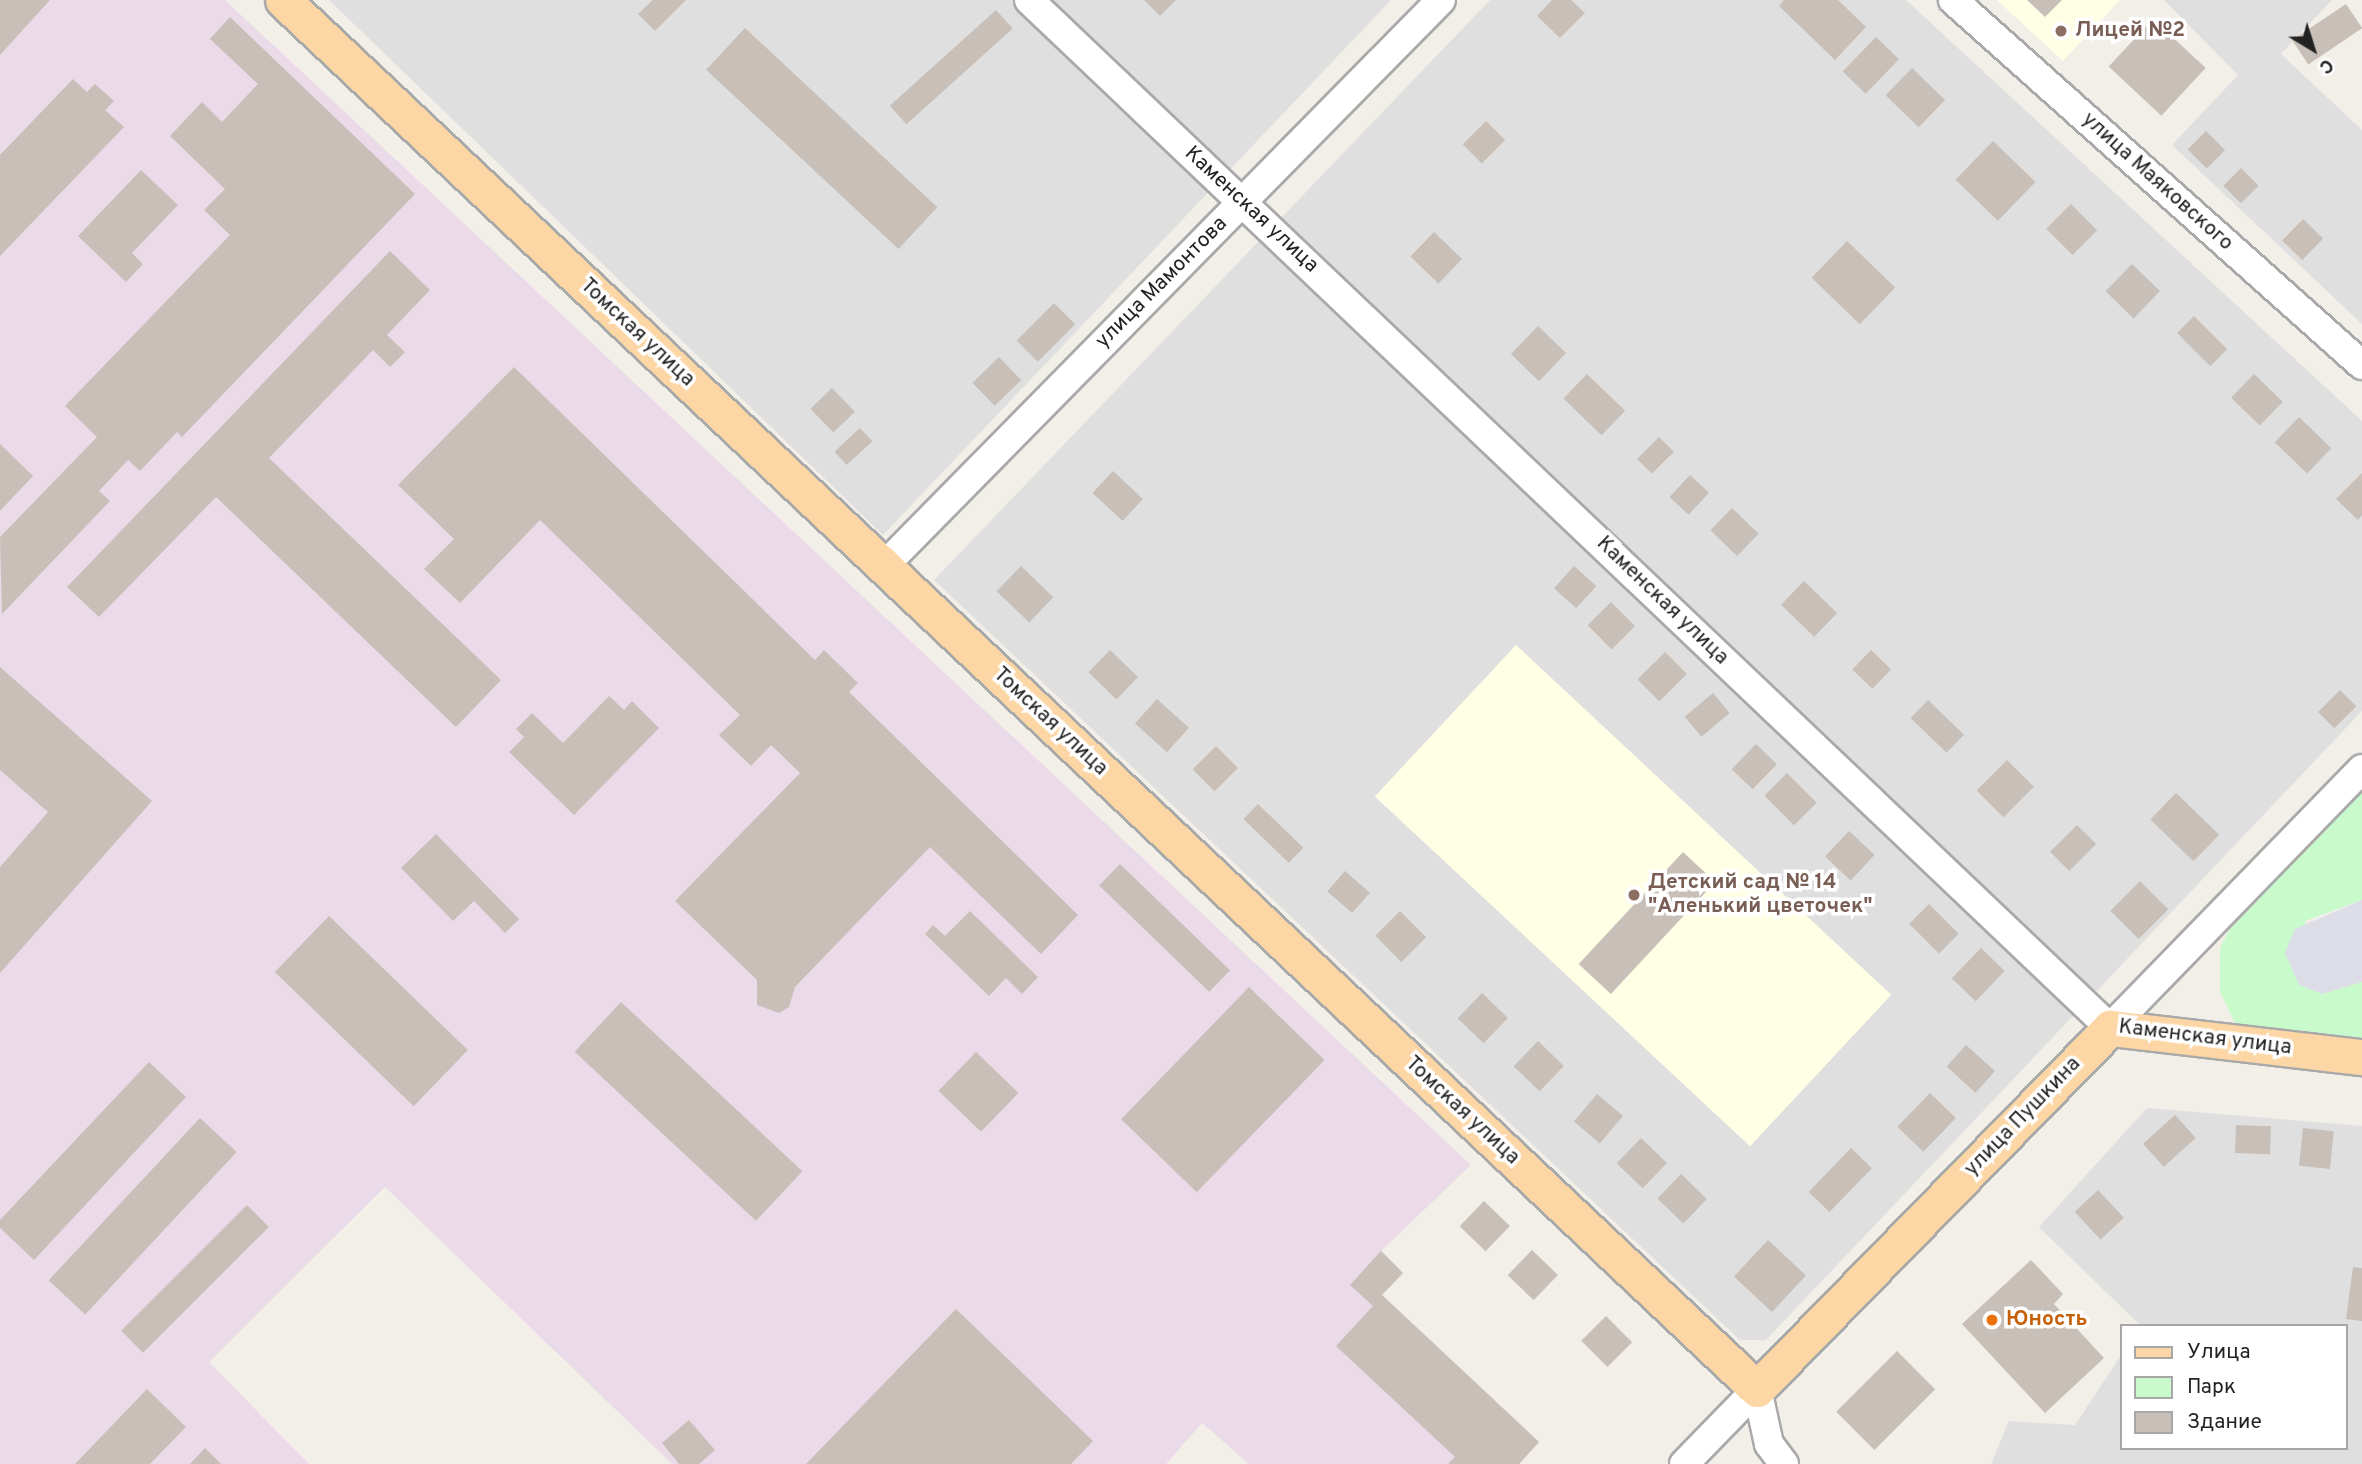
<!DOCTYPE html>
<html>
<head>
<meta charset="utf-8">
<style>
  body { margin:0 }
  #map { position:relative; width:2362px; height:1464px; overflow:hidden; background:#f2efe9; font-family:Overpass,sans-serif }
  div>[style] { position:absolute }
  .residential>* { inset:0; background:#e0dfdf }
  .industrial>* { inset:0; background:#ebdbe8 }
  .education>* { inset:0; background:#ffffe5; transform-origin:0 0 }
  .park>* { inset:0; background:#c8facc }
  .plaza>* { inset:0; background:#dddde8 }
  .building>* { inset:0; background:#c7bfb8; transform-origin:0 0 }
  .roads { filter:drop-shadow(2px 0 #a9a9a9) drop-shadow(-2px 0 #a9a9a9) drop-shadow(0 2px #a9a9a9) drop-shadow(0 -2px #a9a9a9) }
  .minor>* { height:28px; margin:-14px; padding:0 14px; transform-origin:14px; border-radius:14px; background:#fff }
  .major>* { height:35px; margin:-17.5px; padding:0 17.5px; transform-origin:17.5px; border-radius:17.5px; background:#fcd6a4 }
  .dots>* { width:19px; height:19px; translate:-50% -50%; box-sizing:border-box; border:4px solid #fff; border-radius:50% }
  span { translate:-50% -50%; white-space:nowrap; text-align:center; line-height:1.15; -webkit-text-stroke:7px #fff; paint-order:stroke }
  .education-label { font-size:21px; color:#785e54; font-weight:700 }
  .left { translate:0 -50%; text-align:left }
  .street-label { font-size:21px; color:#222 }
  .food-label { font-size:21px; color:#c56008; font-weight:700 }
  .legend { position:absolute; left:2120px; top:1324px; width:228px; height:126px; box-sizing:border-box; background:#fff; border:2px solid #a7a7a7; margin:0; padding:9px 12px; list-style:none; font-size:21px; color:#222 }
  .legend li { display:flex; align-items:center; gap:14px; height:35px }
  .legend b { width:35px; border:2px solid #a7a7a7 }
  .north { position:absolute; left:2278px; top:14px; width:70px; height:70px; -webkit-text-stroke:5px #fff; paint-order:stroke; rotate:142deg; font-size:19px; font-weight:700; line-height:28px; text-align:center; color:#222 }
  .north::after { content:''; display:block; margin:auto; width:24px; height:32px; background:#222; clip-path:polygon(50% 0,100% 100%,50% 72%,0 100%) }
</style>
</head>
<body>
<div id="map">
  <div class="residential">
    <i style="clip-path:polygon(329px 0,1391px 0,883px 535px)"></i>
    <i style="clip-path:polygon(1490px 0,1906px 0,2362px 421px,2362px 711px,1766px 1340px,1740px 1340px,934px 580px)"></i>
    <i style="clip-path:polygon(2332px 0,2281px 54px,2362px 130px,2362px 324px,2172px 145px,2238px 75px,2164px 0)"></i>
    <i style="clip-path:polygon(2147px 1108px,2362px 1126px,2362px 1464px,1991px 1464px,2009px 1421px,2075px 1425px,2122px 1354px,2122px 1448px,2346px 1448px,2346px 1326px,2141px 1326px,2039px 1227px)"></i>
  </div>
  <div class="industrial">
    <i style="clip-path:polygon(0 0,225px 0,1471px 1165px,1381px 1251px,1403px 1273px,1382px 1295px,1539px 1442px,1519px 1464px,1249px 1464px,1202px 1423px,1166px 1464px,672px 1464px,385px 1187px,209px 1362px,309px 1464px,0 1464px)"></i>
  </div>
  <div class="education">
    <i style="clip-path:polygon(1997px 0,2120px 0,2063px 61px)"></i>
    <i style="left:1516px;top:645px;width:513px;height:207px;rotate:43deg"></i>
  </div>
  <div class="park">
    <i style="clip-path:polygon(2362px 790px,2362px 900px,2305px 921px,2322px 994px,2362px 982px,2362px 1050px,2253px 1037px,2235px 1023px,2220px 992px,2220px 948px,2230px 928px)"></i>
  </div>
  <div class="plaza">
    <i style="clip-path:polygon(2362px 900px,2362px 982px,2322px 994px,2299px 985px,2285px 953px,2295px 929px)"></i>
  </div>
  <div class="building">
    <i style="clip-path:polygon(0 0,50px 0,0 55px)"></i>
    <i style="clip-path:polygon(653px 0,686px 0,655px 31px,638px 14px)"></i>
    <i style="clip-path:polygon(1144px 0,1176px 0,1160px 16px)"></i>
    <i style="clip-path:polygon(1552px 0,1571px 0,1585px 13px,1560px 38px,1537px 16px)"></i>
    <i style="clip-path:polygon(1784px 0,1838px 0,1866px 27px,1835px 60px,1779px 6px)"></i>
    <i style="clip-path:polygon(2027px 0,2062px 0,2045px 17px)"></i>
    <i style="left:2346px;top:4px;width:29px;height:65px;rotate:56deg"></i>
    <i style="left:996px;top:10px;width:25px;height:143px;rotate:48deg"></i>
    <i style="clip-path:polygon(230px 17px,415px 194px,182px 437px,177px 432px,140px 471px,128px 460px,99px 491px,110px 501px,2px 614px,0 537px,97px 437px,65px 406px,230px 235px,204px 210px,225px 189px,170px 136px,202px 102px,222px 122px,258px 84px,210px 39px)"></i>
    <i style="left:2153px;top:19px;width:72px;height:65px;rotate:43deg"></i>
    <i style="left:745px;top:28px;width:263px;height:57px;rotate:43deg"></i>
    <i style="left:1876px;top:37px;width:32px;height:48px;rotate:44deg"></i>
    <i style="left:1912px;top:68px;width:46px;height:38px;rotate:44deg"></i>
    <i style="clip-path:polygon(73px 79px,87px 92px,95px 84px,114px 101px,105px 110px,124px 127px,0 256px,0 155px)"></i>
    <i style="left:1486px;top:121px;width:27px;height:33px;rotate:45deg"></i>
    <i style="left:2206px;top:131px;width:27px;height:26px;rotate:45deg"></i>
    <i style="left:1993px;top:141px;width:59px;height:54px;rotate:44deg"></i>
    <i style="left:2241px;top:168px;width:25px;height:25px;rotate:45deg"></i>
    <i style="clip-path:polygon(141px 170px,178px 205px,132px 253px,143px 264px,126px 282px,78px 236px)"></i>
    <i style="left:2071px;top:204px;width:37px;height:35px;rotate:45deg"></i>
    <i style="left:2303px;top:219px;width:28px;height:30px;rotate:44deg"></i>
    <i style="left:1434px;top:232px;width:39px;height:34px;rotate:44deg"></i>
    <i style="left:1847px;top:241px;width:67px;height:51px;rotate:44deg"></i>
    <i style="clip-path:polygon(390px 251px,430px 290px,387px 335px,405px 352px,390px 367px,373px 350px,269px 458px,501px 680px,456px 727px,216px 497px,99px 617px,67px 587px)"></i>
    <i style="left:2132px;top:264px;width:39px;height:38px;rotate:44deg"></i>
    <i style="left:1054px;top:303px;width:30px;height:53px;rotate:45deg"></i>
    <i style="left:2194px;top:316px;width:47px;height:24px;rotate:45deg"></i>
    <i style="left:1538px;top:326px;width:39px;height:39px;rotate:44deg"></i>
    <i style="left:999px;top:357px;width:32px;height:37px;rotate:46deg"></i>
    <i style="clip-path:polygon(514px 367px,815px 660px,824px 650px,858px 683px,849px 692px,1078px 915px,1041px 954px,930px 847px,795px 987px,789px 1007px,779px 1013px,757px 1005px,757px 980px,675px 901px,800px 773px,771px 745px,751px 766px,719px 735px,740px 715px,540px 520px,460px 603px,424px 569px,454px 539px,398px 485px)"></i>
    <i style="left:1587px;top:374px;width:53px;height:34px;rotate:44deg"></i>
    <i style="left:2254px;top:374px;width:40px;height:33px;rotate:44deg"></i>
    <i style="left:832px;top:388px;width:33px;height:30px;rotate:46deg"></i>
    <i style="left:2299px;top:417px;width:45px;height:35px;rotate:44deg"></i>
    <i style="left:860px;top:428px;width:18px;height:35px;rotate:47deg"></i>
    <i style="left:1659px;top:437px;width:21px;height:31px;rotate:45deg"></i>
    <i style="clip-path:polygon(0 444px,33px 476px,0 511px)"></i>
    <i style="left:1113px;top:471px;width:41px;height:30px;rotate:43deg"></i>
    <i style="clip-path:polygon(2362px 473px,2362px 515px,2358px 520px,2336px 499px)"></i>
    <i style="left:1690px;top:475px;width:26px;height:30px;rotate:43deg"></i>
    <i style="left:1732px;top:508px;width:37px;height:31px;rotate:44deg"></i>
    <i style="left:1021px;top:566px;width:45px;height:35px;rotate:44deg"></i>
    <i style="left:1574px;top:566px;width:30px;height:30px;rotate:42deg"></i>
    <i style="left:1804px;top:581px;width:46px;height:33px;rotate:44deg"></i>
    <i style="left:1611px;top:602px;width:34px;height:33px;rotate:45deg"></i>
    <i style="left:1110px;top:650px;width:39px;height:31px;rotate:44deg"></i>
    <i style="left:1871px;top:650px;width:28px;height:27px;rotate:44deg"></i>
    <i style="left:1665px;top:652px;width:31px;height:39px;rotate:45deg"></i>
    <i style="clip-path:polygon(0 667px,152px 801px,0 973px,0 867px,48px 812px,0 770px)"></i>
    <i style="left:2340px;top:690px;width:23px;height:31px;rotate:45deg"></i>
    <i style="left:1713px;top:693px;width:26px;height:37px;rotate:50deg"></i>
    <i style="clip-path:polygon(609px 696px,624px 710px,632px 701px,659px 728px,574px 815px,509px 752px,524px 737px,516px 729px,532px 713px,563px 743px)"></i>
    <i style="left:1157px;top:699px;width:43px;height:33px;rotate:42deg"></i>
    <i style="left:1928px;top:700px;width:50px;height:25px;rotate:44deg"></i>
    <i style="left:1756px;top:744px;width:29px;height:35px;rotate:44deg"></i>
    <i style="left:1216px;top:746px;width:31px;height:33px;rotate:45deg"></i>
    <i style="left:2007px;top:760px;width:38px;height:43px;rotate:45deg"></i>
    <i style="left:1787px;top:773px;width:42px;height:32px;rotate:45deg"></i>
    <i style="left:2176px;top:793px;width:60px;height:37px;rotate:44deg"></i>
    <i style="left:1258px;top:804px;width:63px;height:21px;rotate:44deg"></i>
    <i style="left:2077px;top:825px;width:27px;height:38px;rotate:45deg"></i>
    <i style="left:1849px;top:831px;width:35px;height:35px;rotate:43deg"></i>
    <i style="clip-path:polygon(436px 834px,519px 919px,505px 933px,474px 901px,453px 921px,401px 868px)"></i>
    <i style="left:1683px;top:852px;width:44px;height:153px;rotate:43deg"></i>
    <i style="left:1120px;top:864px;width:153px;height:30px;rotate:44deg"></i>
    <i style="left:1345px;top:871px;width:33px;height:27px;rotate:41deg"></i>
    <i style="left:2140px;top:881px;width:40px;height:42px;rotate:45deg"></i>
    <i style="left:1929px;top:904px;width:42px;height:28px;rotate:45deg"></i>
    <i style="clip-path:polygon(970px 911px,1038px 977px,1022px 994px,1006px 978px,989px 996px,925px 934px,933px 925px,945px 936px)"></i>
    <i style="left:1400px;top:911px;width:37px;height:35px;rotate:45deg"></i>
    <i style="left:329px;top:916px;width:193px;height:78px;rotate:44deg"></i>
    <i style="left:1981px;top:948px;width:33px;height:42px;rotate:44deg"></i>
    <i style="left:1249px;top:987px;width:105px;height:184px;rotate:44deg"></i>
    <i style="left:1482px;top:993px;width:36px;height:35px;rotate:44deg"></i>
    <i style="left:621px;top:1002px;width:248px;height:68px;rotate:43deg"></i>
    <i style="left:1538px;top:1041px;width:36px;height:35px;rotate:44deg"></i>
    <i style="left:1966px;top:1045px;width:39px;height:29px;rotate:42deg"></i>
    <i style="left:976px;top:1052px;width:59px;height:54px;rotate:44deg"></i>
    <i style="clip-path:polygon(149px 1062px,186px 1097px,34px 1260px,0 1228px,0 1220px)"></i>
    <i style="left:1930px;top:1093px;width:36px;height:47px;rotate:44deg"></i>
    <i style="left:1597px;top:1094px;width:34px;height:36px;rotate:40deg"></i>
    <i style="left:2175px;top:1115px;width:31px;height:43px;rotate:48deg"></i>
    <i style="left:200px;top:1118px;width:50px;height:222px;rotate:43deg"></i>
    <i style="left:2236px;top:1125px;width:35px;height:28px;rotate:2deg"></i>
    <i style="left:2303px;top:1128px;width:31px;height:38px;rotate:6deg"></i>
    <i style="left:1641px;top:1138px;width:36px;height:35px;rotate:44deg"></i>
    <i style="left:1851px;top:1148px;width:29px;height:61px;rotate:44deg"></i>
    <i style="left:1681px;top:1174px;width:36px;height:34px;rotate:44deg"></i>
    <i style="left:2098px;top:1190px;width:38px;height:32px;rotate:47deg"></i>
    <i style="left:1484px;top:1201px;width:36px;height:35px;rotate:44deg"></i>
    <i style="left:247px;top:1205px;width:31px;height:178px;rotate:45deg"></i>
    <i style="left:1768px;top:1240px;width:52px;height:50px;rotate:43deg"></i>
    <i style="left:1532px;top:1250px;width:36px;height:35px;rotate:44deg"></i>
    <i style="clip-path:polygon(1381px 1251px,1403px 1273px,1382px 1295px,1539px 1442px,1519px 1464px,1448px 1464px,1455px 1457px,1336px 1346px,1373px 1306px,1350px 1285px)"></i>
    <i style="clip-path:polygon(2031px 1260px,2063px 1294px,2054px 1304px,2104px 1358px,2045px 1413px,1962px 1324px)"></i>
    <i style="clip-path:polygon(2353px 1267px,2362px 1268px,2362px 1321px,2346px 1319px)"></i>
    <i style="clip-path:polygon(956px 1309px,1093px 1441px,1071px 1464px,806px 1464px)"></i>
    <i style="left:1606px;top:1316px;width:37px;height:35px;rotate:45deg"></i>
    <i style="left:1897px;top:1351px;width:54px;height:86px;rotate:45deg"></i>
    <i style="clip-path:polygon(147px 1389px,186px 1427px,150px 1464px,75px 1464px)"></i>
    <i style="clip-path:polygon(689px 1420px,715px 1450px,699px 1464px,679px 1464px,662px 1443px)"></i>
    <i style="clip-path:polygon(205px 1448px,221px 1464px,190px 1464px)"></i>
  </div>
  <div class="roads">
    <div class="minor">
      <i style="left:1029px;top:0;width:1492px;rotate:43.56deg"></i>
      <i style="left:2110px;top:1028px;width:361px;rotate:-45.8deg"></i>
      <i style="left:1953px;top:0;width:548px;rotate:41.75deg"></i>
      <i style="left:884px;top:566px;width:794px;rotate:-45.46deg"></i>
      <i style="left:1757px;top:1389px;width:56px;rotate:77.7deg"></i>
      <i style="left:1769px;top:1444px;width:25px;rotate:53deg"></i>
      <i style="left:1684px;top:1464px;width:105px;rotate:-45.8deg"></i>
    </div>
    <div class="major">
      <i style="left:283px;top:0;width:2025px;rotate:43.3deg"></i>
      <i style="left:1757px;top:1389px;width:505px;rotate:-45.64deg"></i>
      <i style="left:2110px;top:1028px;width:254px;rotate:6.6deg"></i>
    </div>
  </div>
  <div class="dots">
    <i style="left:2061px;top:31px;background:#8d6e63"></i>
    <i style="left:1634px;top:895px;background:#8d6e63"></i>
    <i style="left:1992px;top:1320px;background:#e8710a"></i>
  </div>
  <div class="education-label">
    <span class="left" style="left:2075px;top:31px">Лицей №2</span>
    <span class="left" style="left:1648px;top:895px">Детский сад № 14<br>"Аленький цветочек"</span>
  </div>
  <div class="street-label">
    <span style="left:2157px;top:182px;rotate:42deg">улица Маяковского</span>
    <span style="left:1251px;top:210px;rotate:43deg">Каменская улица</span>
    <span style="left:1162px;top:283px;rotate:-45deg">улица Мамонтова</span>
    <span style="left:637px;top:333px;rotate:43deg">Томская улица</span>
    <span style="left:1662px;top:601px;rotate:44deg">Каменская улица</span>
    <span style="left:1050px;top:722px;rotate:43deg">Томская улица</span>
    <span style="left:2205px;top:1038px;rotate:7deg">Каменская улица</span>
    <span style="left:1462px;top:1111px;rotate:43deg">Томская улица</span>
    <span style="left:2023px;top:1117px;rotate:-46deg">улица Пушкина</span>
  </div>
  <div class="food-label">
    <span class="left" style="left:2006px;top:1320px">Юность</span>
  </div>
  <ul class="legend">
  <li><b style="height:9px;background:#fcd6a4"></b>Улица</li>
  <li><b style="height:19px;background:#c8facc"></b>Парк</li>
  <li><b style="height:19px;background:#c7bfb8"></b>Здание</li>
  </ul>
  <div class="north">С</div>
</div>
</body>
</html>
